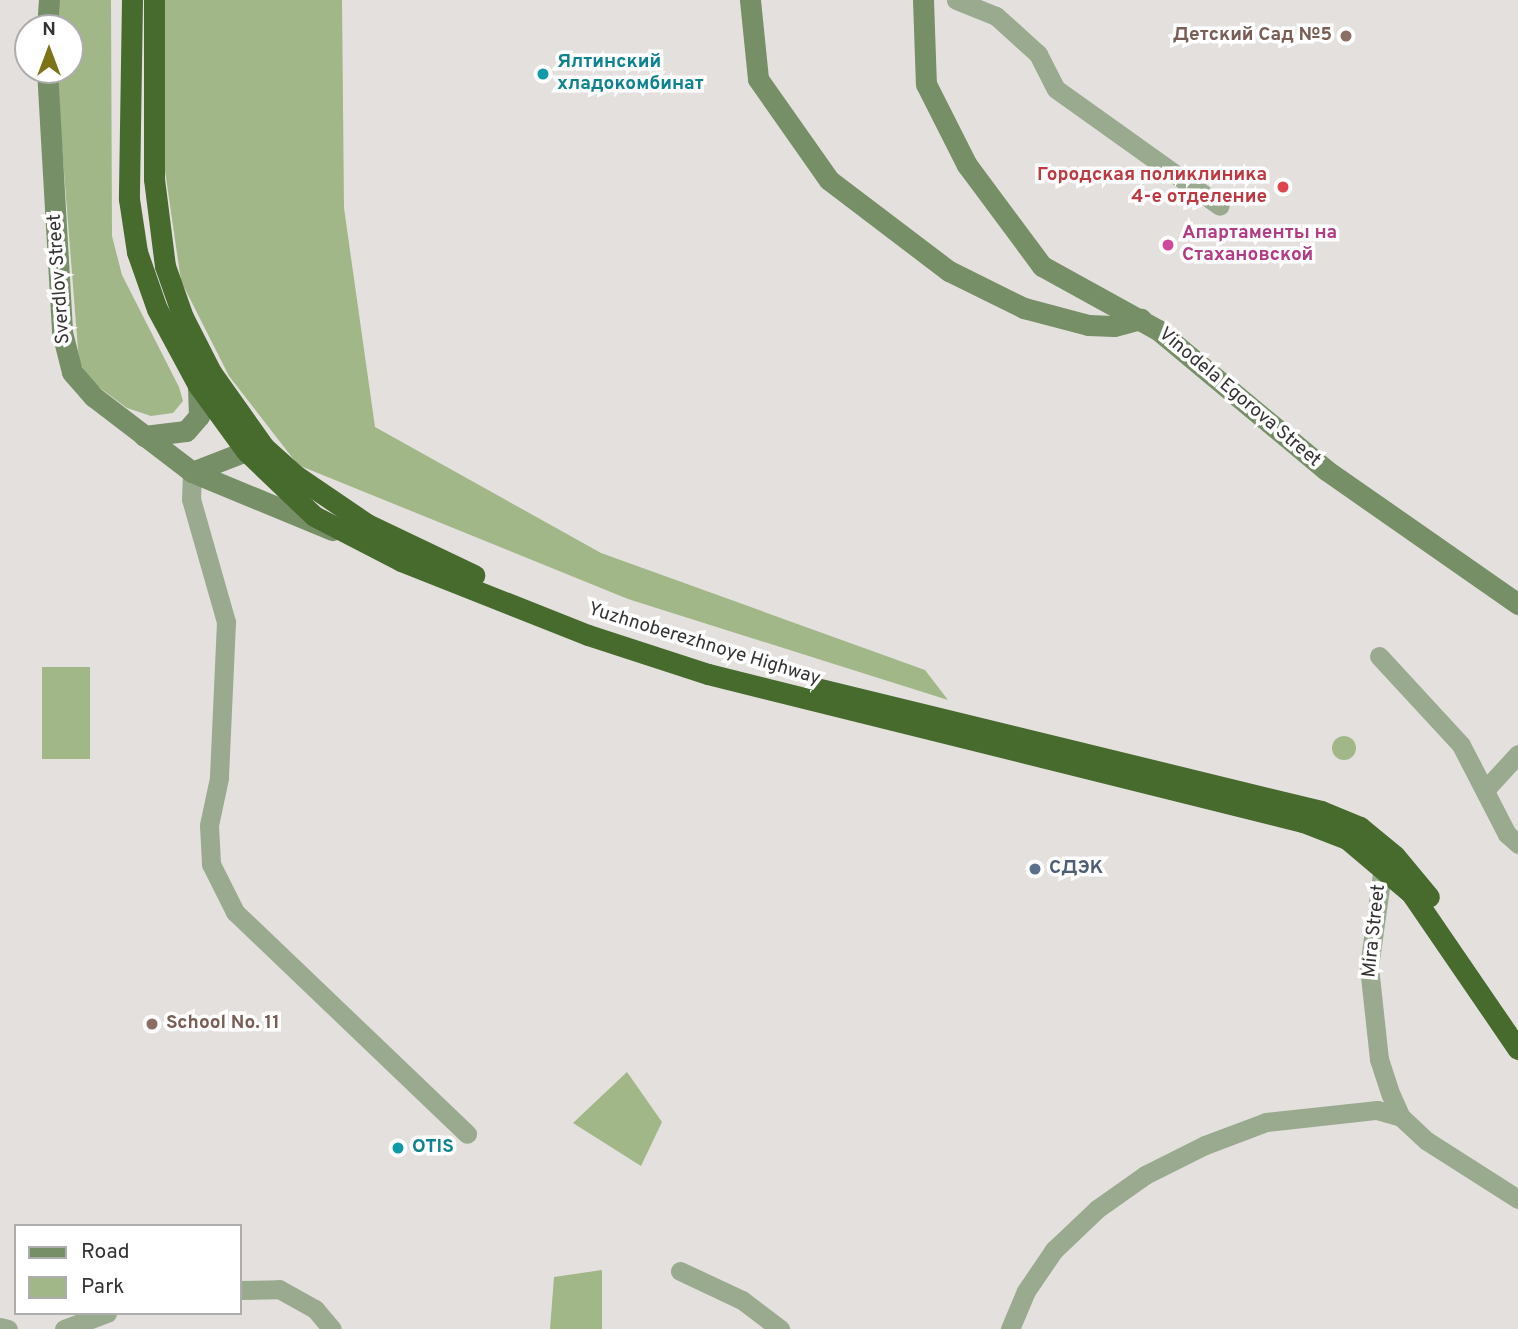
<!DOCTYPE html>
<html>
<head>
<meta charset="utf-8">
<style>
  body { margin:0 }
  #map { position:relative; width:1518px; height:1329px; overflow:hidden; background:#e4e0de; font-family:Overpass,sans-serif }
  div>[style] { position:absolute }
  .green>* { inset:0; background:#a1b787; transform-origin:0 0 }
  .round { border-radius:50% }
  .street>* { height:19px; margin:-9.5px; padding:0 9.5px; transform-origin:9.5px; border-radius:9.5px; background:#99aa8e }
  .secondary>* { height:21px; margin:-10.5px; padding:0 10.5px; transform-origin:10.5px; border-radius:10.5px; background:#768f66 }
  .highway>* { height:21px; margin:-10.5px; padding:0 10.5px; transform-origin:10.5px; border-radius:10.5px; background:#476a2d }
  .dots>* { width:19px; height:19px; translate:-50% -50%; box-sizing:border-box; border:4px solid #fff; border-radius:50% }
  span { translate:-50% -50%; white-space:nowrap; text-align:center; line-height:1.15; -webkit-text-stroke:7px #fff; paint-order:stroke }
  .education-label { font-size:19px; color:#785e54; font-weight:700 }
  .right { translate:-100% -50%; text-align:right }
  .left { translate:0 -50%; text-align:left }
  .culture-label { font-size:19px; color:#0d838f; font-weight:700 }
  .health-label { font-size:19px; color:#be3a42; font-weight:700 }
  .hotel-label { font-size:19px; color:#b23c85; font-weight:700 }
  .street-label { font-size:19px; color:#353332 }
  .service-label { font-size:19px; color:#4e5e75; font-weight:700 }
  .legend { position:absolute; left:14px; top:1224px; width:228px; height:91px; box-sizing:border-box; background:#fff; border:2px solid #aeadad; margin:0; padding:9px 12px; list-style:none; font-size:21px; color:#353332 }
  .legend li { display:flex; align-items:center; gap:14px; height:35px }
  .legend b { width:35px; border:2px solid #aeadad }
  .north { position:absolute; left:14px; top:14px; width:70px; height:70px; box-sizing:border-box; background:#fff; border:2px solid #aeadad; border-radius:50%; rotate:0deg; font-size:19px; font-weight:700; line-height:28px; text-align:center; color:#353332 }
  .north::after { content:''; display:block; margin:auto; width:24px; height:32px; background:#7c7416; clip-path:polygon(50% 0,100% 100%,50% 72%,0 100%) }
</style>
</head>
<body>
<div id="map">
  <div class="green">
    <i style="clip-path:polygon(54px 0,111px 0,112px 236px,122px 275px,179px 387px,183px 401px,173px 413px,151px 416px,127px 408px,92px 382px,79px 362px,56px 70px,70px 70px,70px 28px,54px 28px)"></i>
    <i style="clip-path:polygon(164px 0,342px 0,344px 208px,375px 427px,601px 553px,925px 670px,948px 700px,628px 599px,298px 465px,229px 376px,181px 281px,163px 157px)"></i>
    <i style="left:42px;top:667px;width:48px;height:92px"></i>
    <i class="round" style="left:1332px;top:736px;width:24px;height:24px"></i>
    <i style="clip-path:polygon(627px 1072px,662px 1122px,641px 1166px,573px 1123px)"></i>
    <i style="clip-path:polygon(602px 1270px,602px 1329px,550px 1329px,554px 1277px)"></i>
  </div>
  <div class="street">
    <i style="left:956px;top:0;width:43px;rotate:21.8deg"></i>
    <i style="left:996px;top:16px;width:57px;rotate:42.1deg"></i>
    <i style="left:1038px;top:54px;width:39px;rotate:63deg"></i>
    <i style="left:1056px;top:89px;width:201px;rotate:35.5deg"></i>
    <i style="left:192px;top:472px;width:27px;rotate:92deg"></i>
    <i style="left:191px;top:499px;width:128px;rotate:74.1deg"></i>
    <i style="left:226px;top:622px;width:156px;rotate:92.6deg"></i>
    <i style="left:219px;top:778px;width:48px;rotate:102deg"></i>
    <i style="left:209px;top:825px;width:39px;rotate:87deg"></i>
    <i style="left:211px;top:864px;width:54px;rotate:63.4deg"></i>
    <i style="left:235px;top:912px;width:321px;rotate:43.7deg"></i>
    <i style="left:1379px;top:656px;width:121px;rotate:47.3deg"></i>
    <i style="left:1461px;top:745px;width:100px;rotate:62.7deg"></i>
    <i style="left:1507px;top:834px;width:15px;rotate:42deg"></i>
    <i style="left:1485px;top:790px;width:49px;rotate:-47.5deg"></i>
    <i style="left:1383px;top:866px;width:102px;rotate:97.9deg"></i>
    <i style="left:1369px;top:967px;width:93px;rotate:83.8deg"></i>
    <i style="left:1379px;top:1059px;width:38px;rotate:72deg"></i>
    <i style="left:1391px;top:1095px;width:24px;rotate:66deg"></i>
    <i style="left:1401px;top:1117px;width:35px;rotate:43deg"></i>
    <i style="left:1427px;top:1141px;width:108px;rotate:32.5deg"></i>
    <i style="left:680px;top:1271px;width:68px;rotate:25.1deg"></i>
    <i style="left:742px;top:1300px;width:48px;rotate:37.3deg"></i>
    <i style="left:240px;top:1290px;width:39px;rotate:-1deg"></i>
    <i style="left:279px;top:1289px;width:41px;rotate:29.1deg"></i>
    <i style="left:315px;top:1309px;width:26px;rotate:50deg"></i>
    <i style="left:0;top:1327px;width:8px;rotate:14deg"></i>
    <i style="left:64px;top:1329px;width:46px;rotate:-20.4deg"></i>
    <i style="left:1010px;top:1329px;width:41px;rotate:-67.2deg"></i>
    <i style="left:1026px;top:1291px;width:50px;rotate:-55.7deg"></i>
    <i style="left:1054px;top:1250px;width:59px;rotate:-43.6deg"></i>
    <i style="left:1097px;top:1209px;width:59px;rotate:-35.3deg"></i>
    <i style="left:1145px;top:1175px;width:67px;rotate:-26.6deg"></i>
    <i style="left:1205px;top:1145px;width:65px;rotate:-20.7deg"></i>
    <i style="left:1266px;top:1122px;width:112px;rotate:-6.2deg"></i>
    <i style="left:1377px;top:1110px;width:25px;rotate:16deg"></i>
  </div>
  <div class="secondary">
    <i style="left:750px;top:0;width:79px;rotate:84.2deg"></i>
    <i style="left:758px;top:79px;width:123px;rotate:54.9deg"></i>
    <i style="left:829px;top:180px;width:151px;rotate:37.2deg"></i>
    <i style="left:949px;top:271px;width:84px;rotate:26.3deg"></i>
    <i style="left:1024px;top:308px;width:66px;rotate:14.9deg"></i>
    <i style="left:1088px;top:325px;width:26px;rotate:2deg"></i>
    <i style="left:1114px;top:326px;width:28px;rotate:-15deg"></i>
    <i style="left:923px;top:0;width:84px;rotate:88deg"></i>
    <i style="left:926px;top:84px;width:91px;rotate:63.2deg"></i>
    <i style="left:967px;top:165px;width:126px;rotate:53.4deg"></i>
    <i style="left:1042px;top:266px;width:132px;rotate:28.9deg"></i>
    <i style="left:1158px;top:330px;width:219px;rotate:39.8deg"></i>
    <i style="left:1326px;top:470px;width:234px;rotate:34.9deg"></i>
    <i style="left:47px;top:28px;width:28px;rotate:-86deg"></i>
    <i style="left:47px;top:70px;width:262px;rotate:86.7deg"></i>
    <i style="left:62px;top:332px;width:41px;rotate:76deg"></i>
    <i style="left:72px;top:372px;width:33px;rotate:49deg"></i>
    <i style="left:94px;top:397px;width:123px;rotate:37.4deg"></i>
    <i style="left:192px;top:472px;width:152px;rotate:22.5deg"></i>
    <i style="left:144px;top:436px;width:42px;rotate:-6.8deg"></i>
    <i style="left:186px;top:431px;width:20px;rotate:-49deg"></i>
    <i style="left:199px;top:416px;width:31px;rotate:-92deg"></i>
    <i style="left:192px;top:472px;width:58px;rotate:-21.3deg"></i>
  </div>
  <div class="highway">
    <i style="left:132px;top:0;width:199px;rotate:90.9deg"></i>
    <i style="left:129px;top:199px;width:54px;rotate:81.4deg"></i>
    <i style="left:137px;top:252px;width:60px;rotate:70.7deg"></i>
    <i style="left:157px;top:309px;width:86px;rotate:61.7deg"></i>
    <i style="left:198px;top:385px;width:82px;rotate:54deg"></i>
    <i style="left:246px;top:451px;width:94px;rotate:43.7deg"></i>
    <i style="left:314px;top:516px;width:98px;rotate:27.3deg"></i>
    <i style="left:401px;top:561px;width:201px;rotate:21.6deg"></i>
    <i style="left:588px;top:635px;width:126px;rotate:18deg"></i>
    <i style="left:708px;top:674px;width:613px;rotate:13.97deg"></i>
    <i style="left:1303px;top:822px;width:47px;rotate:21.1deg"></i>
    <i style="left:1347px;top:839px;width:84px;rotate:40.2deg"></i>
    <i style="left:1411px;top:893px;width:189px;rotate:55.6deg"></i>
    <i style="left:154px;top:0;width:179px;rotate:90deg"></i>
    <i style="left:154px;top:179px;width:88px;rotate:82.8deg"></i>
    <i style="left:165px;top:266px;width:54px;rotate:70.6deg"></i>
    <i style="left:183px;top:317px;width:62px;rotate:63deg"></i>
    <i style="left:211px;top:372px;width:92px;rotate:54.8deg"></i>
    <i style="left:264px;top:447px;width:42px;rotate:42.1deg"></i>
    <i style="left:295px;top:475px;width:87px;rotate:34.2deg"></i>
    <i style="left:367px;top:524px;width:119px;rotate:25.5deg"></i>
    <i style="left:816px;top:688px;width:520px;rotate:13.69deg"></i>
    <i style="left:1321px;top:811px;width:42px;rotate:22.3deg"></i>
    <i style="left:1360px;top:827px;width:45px;rotate:39.6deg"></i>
    <i style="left:1395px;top:856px;width:53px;rotate:50.3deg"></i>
  </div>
  <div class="dots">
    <i style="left:1346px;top:36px;background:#8d6e63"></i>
    <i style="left:543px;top:74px;background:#0f9aa8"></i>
    <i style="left:1283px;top:187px;background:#e0444e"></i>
    <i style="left:1168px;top:245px;background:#d1479c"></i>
    <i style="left:1035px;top:869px;background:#5c6f8a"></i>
    <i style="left:152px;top:1024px;background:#8d6e63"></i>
    <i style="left:398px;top:1148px;background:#0f9aa8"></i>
  </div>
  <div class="education-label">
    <span class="right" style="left:1332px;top:36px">Детский Сад №5</span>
    <span class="left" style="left:166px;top:1024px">School No. 11</span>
  </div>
  <div class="culture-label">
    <span class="left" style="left:557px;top:74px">Ялтинский<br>хладокомбинат</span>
    <span class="left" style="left:412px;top:1148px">OTIS</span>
  </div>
  <div class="health-label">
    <span class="right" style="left:1267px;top:187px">Городская поликлиника<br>4-е отделение</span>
  </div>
  <div class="hotel-label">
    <span class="left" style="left:1182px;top:245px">Апартаменты на<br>Стахановской</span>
  </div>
  <div class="street-label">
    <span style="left:60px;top:279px;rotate:-94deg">Sverdlov Street</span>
    <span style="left:1239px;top:398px;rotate:40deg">Vinodela Egorova Street</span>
    <span style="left:704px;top:645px;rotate:17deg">Yuzhnoberezhnoye Highway</span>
    <span style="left:1375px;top:931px;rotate:-84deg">Mira Street</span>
  </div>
  <div class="service-label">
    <span class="left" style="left:1049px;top:869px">СДЭК</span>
  </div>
  <ul class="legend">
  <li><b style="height:9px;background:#768f66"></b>Road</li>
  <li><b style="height:19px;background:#a1b787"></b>Park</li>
  </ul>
  <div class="north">N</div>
</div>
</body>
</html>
